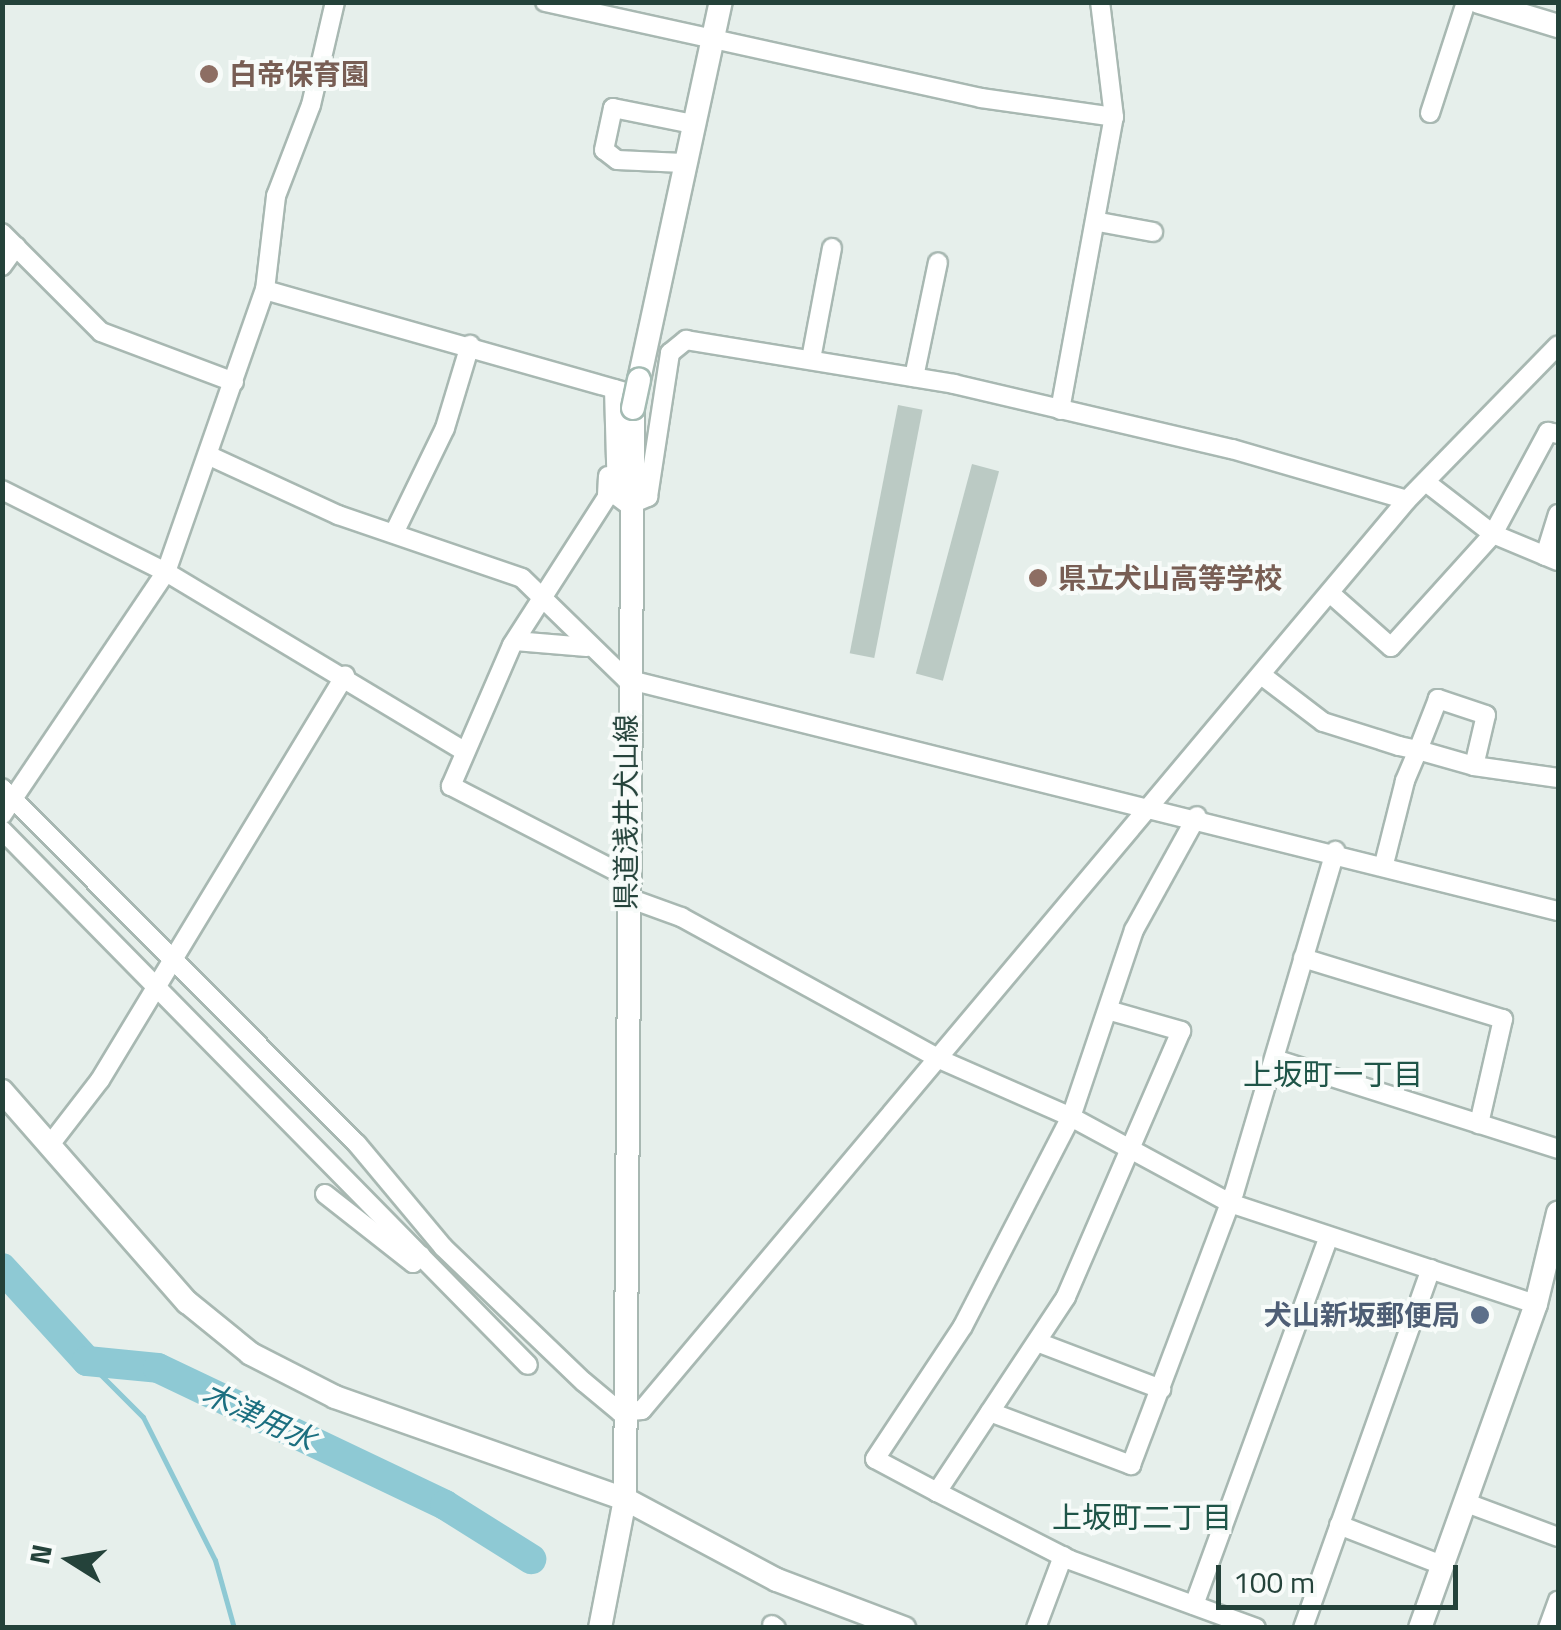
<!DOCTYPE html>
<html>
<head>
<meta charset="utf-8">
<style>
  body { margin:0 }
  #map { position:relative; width:1561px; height:1630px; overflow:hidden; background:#e6efeb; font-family:"Titillium Web","Noto Sans JP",sans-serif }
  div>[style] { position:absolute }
  .stream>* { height:5px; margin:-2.5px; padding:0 2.5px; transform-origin:2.5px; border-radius:2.5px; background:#8ec9d4 }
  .river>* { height:30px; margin:-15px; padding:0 15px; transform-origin:15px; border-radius:15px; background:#8ec9d4 }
  .building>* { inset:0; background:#bbcac4; transform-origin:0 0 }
  .roads { filter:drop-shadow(2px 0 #a8b8b2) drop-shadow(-2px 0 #a8b8b2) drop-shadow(0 2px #a8b8b2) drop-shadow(0 -2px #a8b8b2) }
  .street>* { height:18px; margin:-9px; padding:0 9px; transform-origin:9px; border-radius:9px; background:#fff }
  .secondary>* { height:22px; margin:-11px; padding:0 11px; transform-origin:11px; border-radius:11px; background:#fff }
  .bridges { filter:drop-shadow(2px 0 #a4bbb3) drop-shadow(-2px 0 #a4bbb3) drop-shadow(0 2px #a4bbb3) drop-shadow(0 -2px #a4bbb3) }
  .secondary-bridge>* { height:22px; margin:-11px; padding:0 11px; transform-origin:11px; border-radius:11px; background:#fff }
  .dots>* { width:28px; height:28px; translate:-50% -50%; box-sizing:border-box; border:5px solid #f7fbf9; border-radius:50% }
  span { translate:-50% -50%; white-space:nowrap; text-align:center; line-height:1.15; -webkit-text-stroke:8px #f7fbf9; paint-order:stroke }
  .education-label { font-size:28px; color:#785e54; font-weight:700 }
  .left { translate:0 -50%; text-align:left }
  .street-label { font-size:28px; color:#24423a }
  .service-label { font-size:28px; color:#4e5e75; font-weight:700 }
  .right { translate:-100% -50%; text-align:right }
  .neighbourhood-label { font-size:30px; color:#1f5548 }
  .water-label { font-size:30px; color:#1c6f80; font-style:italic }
  .frame { position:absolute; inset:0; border:5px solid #24423a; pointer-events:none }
  .north { position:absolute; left:20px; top:1510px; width:100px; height:100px; -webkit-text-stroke:8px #f7fbf9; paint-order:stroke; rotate:281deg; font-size:28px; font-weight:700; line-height:40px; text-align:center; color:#24423a }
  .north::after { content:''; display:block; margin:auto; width:35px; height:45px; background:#24423a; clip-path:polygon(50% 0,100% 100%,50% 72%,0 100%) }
  .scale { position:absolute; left:1216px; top:1565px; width:242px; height:45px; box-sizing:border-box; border:5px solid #24423a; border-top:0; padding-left:12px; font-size:30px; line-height:35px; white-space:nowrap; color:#24423a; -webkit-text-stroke:8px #f7fbf9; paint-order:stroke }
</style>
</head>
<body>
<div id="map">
  <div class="stream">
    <i style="left:87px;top:1361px;width:79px;rotate:45deg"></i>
    <i style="left:143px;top:1417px;width:160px;rotate:63.3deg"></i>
    <i style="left:215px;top:1560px;width:71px;rotate:74.4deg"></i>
  </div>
  <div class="river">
    <i style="left:2px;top:1268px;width:126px;rotate:47.6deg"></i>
    <i style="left:87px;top:1361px;width:71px;rotate:5.6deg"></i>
    <i style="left:158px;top:1368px;width:318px;rotate:25.5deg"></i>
    <i style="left:445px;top:1505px;width:102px;rotate:32.1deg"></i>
  </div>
  <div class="building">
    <i style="left:898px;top:405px;width:25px;height:253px;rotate:11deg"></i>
    <i style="left:972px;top:464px;width:28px;height:217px;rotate:15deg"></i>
  </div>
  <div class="roads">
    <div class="street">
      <i style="left:545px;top:2px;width:446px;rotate:12.4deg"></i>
      <i style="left:981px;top:98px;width:134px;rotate:8.1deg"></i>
      <i style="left:1430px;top:113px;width:117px;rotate:-72deg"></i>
      <i style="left:683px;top:163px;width:66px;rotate:-177.4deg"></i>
      <i style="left:617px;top:160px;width:16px;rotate:-142deg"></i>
      <i style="left:604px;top:150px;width:43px;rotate:-77.9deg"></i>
      <i style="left:613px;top:108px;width:82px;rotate:11.3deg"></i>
      <i style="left:1099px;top:222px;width:55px;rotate:10.5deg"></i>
      <i style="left:2px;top:233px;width:140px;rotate:45deg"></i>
      <i style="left:101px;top:332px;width:142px;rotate:20.6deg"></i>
      <i style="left:2px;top:266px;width:24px;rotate:-54deg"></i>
      <i style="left:265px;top:290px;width:375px;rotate:15.8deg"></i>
      <i style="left:811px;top:359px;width:113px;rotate:-79.3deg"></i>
      <i style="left:914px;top:377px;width:117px;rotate:-78.2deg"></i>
      <i style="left:614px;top:389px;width:107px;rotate:88.4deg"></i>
      <i style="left:617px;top:496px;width:15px;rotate:37deg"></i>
      <i style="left:629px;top:505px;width:21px;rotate:-23deg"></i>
      <i style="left:648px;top:497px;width:146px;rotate:-81.3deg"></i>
      <i style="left:670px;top:353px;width:21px;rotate:-39deg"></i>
      <i style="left:686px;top:340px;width:272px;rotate:9.3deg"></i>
      <i style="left:954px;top:384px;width:285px;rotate:13.2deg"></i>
      <i style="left:1232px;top:449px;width:182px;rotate:16.2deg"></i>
      <i style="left:1060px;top:410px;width:298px;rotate:-79.6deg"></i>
      <i style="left:1114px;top:117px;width:116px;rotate:-96.9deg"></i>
      <i style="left:212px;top:457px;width:139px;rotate:24.7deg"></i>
      <i style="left:338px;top:515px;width:194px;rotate:18.9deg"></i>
      <i style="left:522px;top:578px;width:145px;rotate:44.2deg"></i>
      <i style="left:626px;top:679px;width:960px;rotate:13.98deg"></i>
      <i style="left:608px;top:476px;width:21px;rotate:93deg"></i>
      <i style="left:607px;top:497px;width:176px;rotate:122.7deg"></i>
      <i style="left:512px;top:645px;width:154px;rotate:113.4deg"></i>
      <i style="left:451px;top:786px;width:196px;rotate:27.3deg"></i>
      <i style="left:1427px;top:483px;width:83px;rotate:37.7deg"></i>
      <i style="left:1493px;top:534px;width:70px;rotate:22.6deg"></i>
      <i style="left:2px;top:490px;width:183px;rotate:26.6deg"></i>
      <i style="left:166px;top:572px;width:344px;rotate:31deg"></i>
      <i style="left:395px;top:531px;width:114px;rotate:-64.1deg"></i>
      <i style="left:445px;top:428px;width:87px;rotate:-73.2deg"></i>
      <i style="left:1545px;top:556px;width:44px;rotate:-72.8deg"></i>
      <i style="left:1331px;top:594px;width:80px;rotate:41.5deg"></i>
      <i style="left:1391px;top:647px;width:152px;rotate:-47.9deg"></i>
      <i style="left:1493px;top:534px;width:116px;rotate:-61.7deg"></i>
      <i style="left:1548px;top:432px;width:10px;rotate:11deg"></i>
      <i style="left:515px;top:641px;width:72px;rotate:4.8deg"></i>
      <i style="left:1264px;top:677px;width:74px;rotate:37.3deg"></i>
      <i style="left:1323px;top:722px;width:80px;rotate:17.5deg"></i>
      <i style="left:1399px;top:746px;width:19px;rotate:12deg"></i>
      <i style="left:1418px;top:750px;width:58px;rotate:15.9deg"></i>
      <i style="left:1474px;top:766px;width:52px;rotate:-76.8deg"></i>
      <i style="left:1486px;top:715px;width:51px;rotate:-161.6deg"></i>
      <i style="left:1438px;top:699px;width:55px;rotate:111.4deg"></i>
      <i style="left:1418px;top:750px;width:34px;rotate:113deg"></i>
      <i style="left:1405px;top:781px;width:86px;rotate:104.2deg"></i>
      <i style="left:1474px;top:766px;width:85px;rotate:8.1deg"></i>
      <i style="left:2px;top:788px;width:503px;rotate:45.08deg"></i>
      <i style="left:357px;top:1144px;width:134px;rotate:50.1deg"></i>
      <i style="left:443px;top:1247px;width:195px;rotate:43.8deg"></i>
      <i style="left:584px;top:1382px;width:47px;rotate:39.8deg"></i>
      <i style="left:620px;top:1412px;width:22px;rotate:-5deg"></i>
      <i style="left:642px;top:1410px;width:1189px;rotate:-49.95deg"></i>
      <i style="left:1407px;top:500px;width:216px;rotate:-45.7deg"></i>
      <i style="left:2px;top:815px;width:293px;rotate:-56deg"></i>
      <i style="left:166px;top:572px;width:299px;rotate:-70.7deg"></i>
      <i style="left:265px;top:290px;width:95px;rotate:-83.3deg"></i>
      <i style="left:276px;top:196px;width:97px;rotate:-69deg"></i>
      <i style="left:311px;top:105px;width:106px;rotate:-76.9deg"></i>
      <i style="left:2px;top:830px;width:750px;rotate:45.49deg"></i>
      <i style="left:626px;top:897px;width:59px;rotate:20deg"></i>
      <i style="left:681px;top:917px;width:294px;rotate:28.8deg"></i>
      <i style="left:939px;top:1059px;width:144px;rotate:23.7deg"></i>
      <i style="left:1071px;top:1117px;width:181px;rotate:28.4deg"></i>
      <i style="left:1230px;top:1203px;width:322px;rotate:18.3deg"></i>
      <i style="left:1303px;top:958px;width:209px;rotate:17deg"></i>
      <i style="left:1503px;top:1019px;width:108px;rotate:102.9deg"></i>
      <i style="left:1111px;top:1011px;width:73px;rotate:15.9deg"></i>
      <i style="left:1181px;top:1031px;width:290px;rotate:113.4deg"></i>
      <i style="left:1066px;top:1297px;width:234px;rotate:123.5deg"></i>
      <i style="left:937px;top:1492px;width:149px;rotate:27.1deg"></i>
      <i style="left:1070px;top:1560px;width:198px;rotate:20.1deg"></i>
      <i style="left:1278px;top:1060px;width:294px;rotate:17.6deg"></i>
      <i style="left:49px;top:1146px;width:83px;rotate:-52.3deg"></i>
      <i style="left:100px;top:1080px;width:473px;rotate:-58.8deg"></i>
      <i style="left:325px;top:1194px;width:112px;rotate:38.1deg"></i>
      <i style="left:413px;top:1263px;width:11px;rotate:-45deg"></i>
      <i style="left:1037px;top:1342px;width:133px;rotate:20.8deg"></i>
      <i style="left:990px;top:1412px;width:151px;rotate:20.6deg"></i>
      <i style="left:1131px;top:1465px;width:291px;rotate:-69.3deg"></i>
      <i style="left:1234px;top:1193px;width:357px;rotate:-73.5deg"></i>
      <i style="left:937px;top:1492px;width:70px;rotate:-152deg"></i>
      <i style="left:875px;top:1459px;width:159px;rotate:-56.5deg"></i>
      <i style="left:963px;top:1326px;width:235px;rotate:-62.7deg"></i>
      <i style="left:1071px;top:1117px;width:197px;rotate:-71.4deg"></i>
      <i style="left:1134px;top:930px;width:130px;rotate:-61.1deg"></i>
      <i style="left:1464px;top:1502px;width:100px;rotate:20.4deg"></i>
      <i style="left:1339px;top:1525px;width:110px;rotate:21.2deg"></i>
      <i style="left:1194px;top:1605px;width:392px;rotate:-69.9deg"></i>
      <i style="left:772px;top:1625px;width:5px;rotate:37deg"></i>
      <i style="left:1036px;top:1628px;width:77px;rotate:-69.4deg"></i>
      <i style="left:1303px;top:1628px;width:381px;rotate:-70.4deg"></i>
      <i style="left:1548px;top:1628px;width:29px;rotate:-70deg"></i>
    </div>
    <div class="secondary">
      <i style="left:1479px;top:2px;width:83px;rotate:16.9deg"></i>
      <i style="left:639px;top:380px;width:387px;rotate:-77.8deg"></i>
      <i style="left:2px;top:1091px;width:281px;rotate:48.8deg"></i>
      <i style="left:187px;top:1302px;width:82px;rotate:39.1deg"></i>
      <i style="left:251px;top:1354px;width:94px;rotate:27.1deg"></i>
      <i style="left:335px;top:1397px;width:307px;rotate:19.4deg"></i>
      <i style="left:625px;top:1499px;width:172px;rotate:28.1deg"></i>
      <i style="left:777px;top:1580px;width:136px;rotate:20.7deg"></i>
      <i style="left:600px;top:1628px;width:131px;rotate:-79deg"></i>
      <i style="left:625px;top:1499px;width:1091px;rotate:-89.58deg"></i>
      <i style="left:1420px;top:1628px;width:344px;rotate:-70.3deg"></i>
      <i style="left:1536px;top:1304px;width:94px;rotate:-76.4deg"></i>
    </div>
  </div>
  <div class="bridges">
    <div class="secondary-bridge">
      <i style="left:633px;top:408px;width:29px;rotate:-78deg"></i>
    </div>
  </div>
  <div class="dots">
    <i style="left:209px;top:74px;background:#8d6e63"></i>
    <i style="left:1038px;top:578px;background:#8d6e63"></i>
    <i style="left:1480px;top:1315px;background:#5c6f8a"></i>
  </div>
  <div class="education-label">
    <span class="left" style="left:229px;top:74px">白帝保育園</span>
    <span class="left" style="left:1058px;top:578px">県立犬山高等学校</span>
  </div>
  <div class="street-label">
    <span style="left:626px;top:812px;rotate:-90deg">県道浅井犬山線</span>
  </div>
  <div class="service-label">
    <span class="right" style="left:1460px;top:1315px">犬山新坂郵便局</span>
  </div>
  <div class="neighbourhood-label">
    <span style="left:1333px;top:1074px">上坂町一丁目</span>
    <span style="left:1142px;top:1517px">上坂町二丁目</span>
  </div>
  <div class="water-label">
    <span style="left:259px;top:1416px;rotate:25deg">木津用水</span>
  </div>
  <div class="frame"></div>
  <div class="north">N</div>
  <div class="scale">100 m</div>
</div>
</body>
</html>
